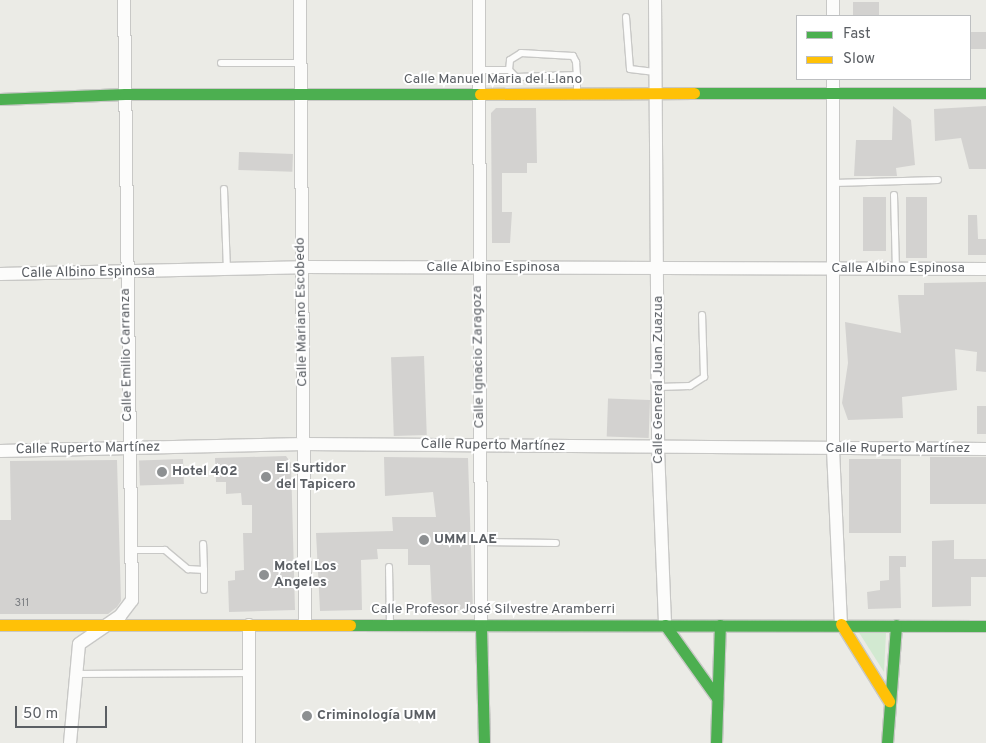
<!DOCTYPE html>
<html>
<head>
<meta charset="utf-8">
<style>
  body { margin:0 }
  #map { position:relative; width:986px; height:743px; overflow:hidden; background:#ebebe6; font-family:Overpass,sans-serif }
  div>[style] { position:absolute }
  .green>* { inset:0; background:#d2e9d1 }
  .building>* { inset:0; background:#d3d2d0; transform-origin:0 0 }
  .roads { filter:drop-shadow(1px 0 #c8c8c6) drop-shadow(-1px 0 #c8c8c6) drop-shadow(0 1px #c8c8c6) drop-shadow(0 -1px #c8c8c6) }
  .lane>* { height:6px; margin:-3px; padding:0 3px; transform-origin:3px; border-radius:3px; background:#fcfcfb }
  .street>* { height:12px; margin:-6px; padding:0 6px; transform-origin:6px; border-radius:6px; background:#fcfcfb }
  .fast>* { height:11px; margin:-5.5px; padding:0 5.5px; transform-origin:5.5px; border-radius:5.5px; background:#4caf50 }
  .slow>* { height:11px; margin:-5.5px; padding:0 5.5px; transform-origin:5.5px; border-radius:5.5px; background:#ffc107 }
  .dots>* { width:14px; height:14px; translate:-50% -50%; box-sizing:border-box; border:2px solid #fff; border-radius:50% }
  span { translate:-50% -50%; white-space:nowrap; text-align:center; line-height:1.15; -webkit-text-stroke:4px #fff; paint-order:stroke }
  .number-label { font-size:11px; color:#7a7d80 }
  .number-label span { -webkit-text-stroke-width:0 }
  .street-label { font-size:14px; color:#5b5f64 }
  .poi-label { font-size:14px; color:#5b5f64; font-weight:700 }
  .left { translate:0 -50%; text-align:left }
  .legend { position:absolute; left:796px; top:15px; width:175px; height:65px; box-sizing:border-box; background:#fff; border:1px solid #bdbfc1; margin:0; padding:6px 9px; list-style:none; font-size:15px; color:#5b5f64 }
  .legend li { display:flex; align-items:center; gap:10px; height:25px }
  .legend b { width:25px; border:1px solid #bdbfc1 }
  .scale { position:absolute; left:15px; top:706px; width:92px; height:22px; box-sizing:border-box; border:2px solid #5b5f64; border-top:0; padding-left:6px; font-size:15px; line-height:18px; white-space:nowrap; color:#5b5f64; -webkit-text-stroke:4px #fff; paint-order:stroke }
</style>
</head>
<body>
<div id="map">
  <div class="green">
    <i style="clip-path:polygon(858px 631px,886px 633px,884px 672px)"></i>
  </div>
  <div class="building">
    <i style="left:853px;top:2px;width:26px;height:14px"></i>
    <i style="left:970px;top:32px;width:16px;height:17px"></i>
    <i style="clip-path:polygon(893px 106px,911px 120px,915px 165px,896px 168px,897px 176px,854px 176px,856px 140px,892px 140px)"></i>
    <i style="clip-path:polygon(986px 106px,986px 169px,969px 169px,961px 138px,935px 141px,934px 109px)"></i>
    <i style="clip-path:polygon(496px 108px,536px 108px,537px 163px,527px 163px,527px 173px,502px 173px,502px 212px,512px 212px,510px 243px,492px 243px,491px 113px)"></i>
    <i style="left:239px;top:152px;width:54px;height:18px;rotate:2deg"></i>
    <i style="left:863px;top:197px;width:23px;height:54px"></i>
    <i style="left:906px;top:197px;width:21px;height:61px"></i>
    <i style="clip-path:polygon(968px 215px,977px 215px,978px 239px,986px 239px,986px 255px,968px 255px)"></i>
    <i style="clip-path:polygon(986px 282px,986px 372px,976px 371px,977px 352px,955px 349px,957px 390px,902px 397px,903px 418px,848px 420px,842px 403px,848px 363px,845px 322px,901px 333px,898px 295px,924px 295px,924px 283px)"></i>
    <i style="left:424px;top:356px;width:79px;height:33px;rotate:88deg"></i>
    <i style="left:650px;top:400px;width:38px;height:42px;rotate:92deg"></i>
    <i style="left:977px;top:406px;width:9px;height:28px"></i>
    <i style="clip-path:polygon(286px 456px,291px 463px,295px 610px,229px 612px,228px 581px,235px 580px,235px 571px,244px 570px,243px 533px,252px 533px,252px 505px,242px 505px,241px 493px,226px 494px,226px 482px,216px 482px,215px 458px)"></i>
    <i style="clip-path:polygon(384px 457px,468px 458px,473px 611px,432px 611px,430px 565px,408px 565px,408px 549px,377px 549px,378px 559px,361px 560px,362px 610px,320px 611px,316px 533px,393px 531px,392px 517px,436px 517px,433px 492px,385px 496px)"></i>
    <i style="left:986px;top:457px;width:47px;height:56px;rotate:90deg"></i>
    <i style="left:183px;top:459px;width:25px;height:44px;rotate:88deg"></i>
    <i style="left:849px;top:459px;width:52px;height:74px"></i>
    <i style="clip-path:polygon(117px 460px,121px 601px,117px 607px,108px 614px,0 614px,0 520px,11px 520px,10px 461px)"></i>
    <i style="clip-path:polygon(954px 540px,954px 559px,986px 559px,986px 577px,971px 577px,971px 606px,932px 607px,932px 541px)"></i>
    <i style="clip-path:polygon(889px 556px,906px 556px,906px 567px,900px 567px,901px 608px,868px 609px,867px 592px,880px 590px,880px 581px,889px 580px)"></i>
  </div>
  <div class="roads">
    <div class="lane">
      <i style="left:626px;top:17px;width:52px;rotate:85.6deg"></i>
      <i style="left:630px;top:69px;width:25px;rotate:7deg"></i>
      <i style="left:221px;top:63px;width:79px"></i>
      <i style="left:479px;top:70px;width:30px"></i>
      <i style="left:577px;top:75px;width:61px;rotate:178.1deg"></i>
      <i style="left:516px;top:77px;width:10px;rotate:-135deg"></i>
      <i style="left:509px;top:70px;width:10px;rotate:-84deg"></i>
      <i style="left:510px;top:60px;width:13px;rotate:-32deg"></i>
      <i style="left:521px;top:53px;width:52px;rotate:3.3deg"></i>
      <i style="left:573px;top:56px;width:7px;rotate:63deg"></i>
      <i style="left:576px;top:62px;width:13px;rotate:86deg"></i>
      <i style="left:577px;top:75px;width:16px;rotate:90deg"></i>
      <i style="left:834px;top:183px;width:104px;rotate:-1.7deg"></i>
      <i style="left:224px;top:189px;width:80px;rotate:87.9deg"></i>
      <i style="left:894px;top:195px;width:74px;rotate:88.5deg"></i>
      <i style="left:658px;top:387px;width:32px;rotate:-2deg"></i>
      <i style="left:690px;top:386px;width:17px;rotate:-33deg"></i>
      <i style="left:704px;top:377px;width:62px;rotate:-91.8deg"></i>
      <i style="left:481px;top:542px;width:75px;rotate:0.8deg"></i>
      <i style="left:131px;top:550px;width:34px"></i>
      <i style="left:165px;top:550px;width:30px;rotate:40deg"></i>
      <i style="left:188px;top:569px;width:16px;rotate:4deg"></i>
      <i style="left:204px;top:570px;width:26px;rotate:-92deg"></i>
      <i style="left:389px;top:567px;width:57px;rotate:89deg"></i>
      <i style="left:204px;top:570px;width:20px;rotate:90deg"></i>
      <i style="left:76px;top:674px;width:174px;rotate:-0.3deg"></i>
    </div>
    <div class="street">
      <i style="left:300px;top:0;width:624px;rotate:89.54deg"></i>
      <i style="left:479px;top:0;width:627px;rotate:89.82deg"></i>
      <i style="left:655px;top:0;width:449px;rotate:89.6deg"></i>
      <i style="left:658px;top:449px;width:176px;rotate:87.7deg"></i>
      <i style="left:833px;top:16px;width:16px;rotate:-90deg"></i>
      <i style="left:833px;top:79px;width:370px;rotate:90deg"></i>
      <i style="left:833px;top:449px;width:175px;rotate:87.4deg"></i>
      <i style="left:0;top:274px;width:302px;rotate:-1.3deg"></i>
      <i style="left:302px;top:267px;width:684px;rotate:0.17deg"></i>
      <i style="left:0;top:451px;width:304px;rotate:-1.3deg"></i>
      <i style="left:304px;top:444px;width:682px;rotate:0.42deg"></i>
      <i style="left:70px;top:743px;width:99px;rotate:-84.8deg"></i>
      <i style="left:79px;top:644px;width:50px;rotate:-34.3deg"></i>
      <i style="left:120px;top:616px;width:20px;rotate:-53deg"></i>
      <i style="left:132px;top:600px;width:600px;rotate:-90.76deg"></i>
      <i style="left:249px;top:743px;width:118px;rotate:-90deg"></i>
    </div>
    <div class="fast">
      <i style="left:694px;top:93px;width:292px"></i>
      <i style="left:0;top:99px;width:125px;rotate:-2.3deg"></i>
      <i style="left:125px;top:94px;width:355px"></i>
      <i style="left:350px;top:625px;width:636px;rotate:0.09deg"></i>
      <i style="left:665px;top:625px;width:90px;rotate:54.5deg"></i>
      <i style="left:481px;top:627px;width:116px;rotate:88.5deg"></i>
      <i style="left:716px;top:743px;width:118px;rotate:-88.1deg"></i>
      <i style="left:887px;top:743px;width:118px;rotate:-85.6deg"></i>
    </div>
    <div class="slow">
      <i style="left:480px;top:94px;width:214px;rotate:-0.3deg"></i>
      <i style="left:841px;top:624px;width:91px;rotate:58.1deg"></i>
      <i style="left:0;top:625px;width:350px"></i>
    </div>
  </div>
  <div class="dots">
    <i style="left:162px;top:472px;background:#8d9092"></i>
    <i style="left:266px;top:477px;background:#8d9092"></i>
    <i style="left:424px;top:540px;background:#8d9092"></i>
    <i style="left:264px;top:575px;background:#8d9092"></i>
    <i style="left:307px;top:716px;background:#8d9092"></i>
  </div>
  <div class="number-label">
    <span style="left:22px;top:603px">311</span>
  </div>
  <div class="street-label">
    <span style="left:493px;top:80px">Calle Manuel Maria del Llano</span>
    <span style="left:493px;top:268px">Calle Albino Espinosa</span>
    <span style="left:898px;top:269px">Calle Albino Espinosa</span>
    <span style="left:88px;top:273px;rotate:-1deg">Calle Albino Espinosa</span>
    <span style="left:302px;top:312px;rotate:-91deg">Calle Mariano Escobedo</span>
    <span style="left:127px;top:355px;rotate:-91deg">Calle Emilio Carranza</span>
    <span style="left:479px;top:357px;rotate:-91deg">Calle Ignacio Zaragoza</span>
    <span style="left:659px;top:380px;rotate:-90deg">Calle General Juan Zuazua</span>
    <span style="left:493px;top:446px;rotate:1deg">Calle Ruperto Martínez</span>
    <span style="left:88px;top:449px;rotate:-1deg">Calle Ruperto Martínez</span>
    <span style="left:898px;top:449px">Calle Ruperto Martínez</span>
    <span style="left:493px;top:610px">Calle Profesor José Silvestre Aramberri</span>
  </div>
  <div class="poi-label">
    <span class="left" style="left:276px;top:477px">El Surtidor<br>del Tapicero</span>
    <span class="left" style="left:172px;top:472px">Hotel 402</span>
    <span class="left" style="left:434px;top:540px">UMM LAE</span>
    <span class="left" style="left:274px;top:575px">Motel Los<br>Angeles</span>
    <span class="left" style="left:317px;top:716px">Criminología UMM</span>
  </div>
  <ul class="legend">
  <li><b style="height:6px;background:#4caf50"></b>Fast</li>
  <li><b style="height:6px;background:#ffc107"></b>Slow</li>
  </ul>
  <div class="scale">50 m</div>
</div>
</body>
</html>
